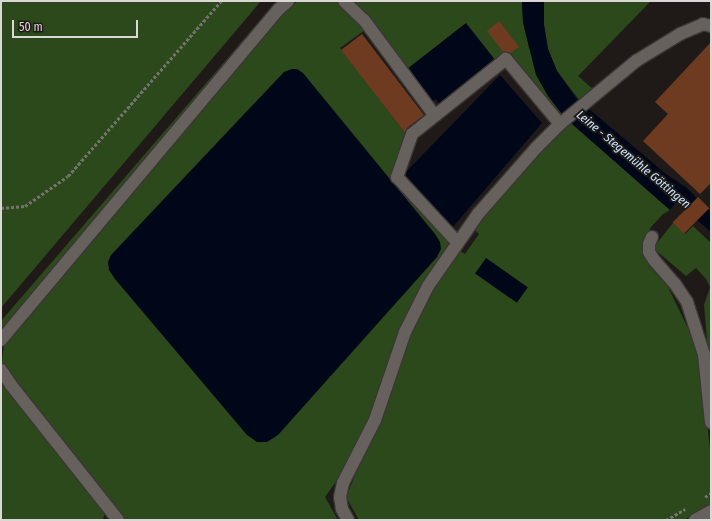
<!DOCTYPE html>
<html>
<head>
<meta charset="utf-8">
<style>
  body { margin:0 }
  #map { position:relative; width:712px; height:521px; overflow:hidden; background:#1f1a18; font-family:"Fira Sans Condensed",sans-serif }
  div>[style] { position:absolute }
  .green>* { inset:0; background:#2c491b }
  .water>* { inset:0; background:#000719; transform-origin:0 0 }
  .building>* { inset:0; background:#6e3a20; transform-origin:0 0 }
  .path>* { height:2.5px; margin-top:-1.25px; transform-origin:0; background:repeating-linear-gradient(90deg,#767270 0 3px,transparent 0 5px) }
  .roads { filter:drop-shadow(1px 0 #3b3736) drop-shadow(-1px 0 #3b3736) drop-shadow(0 1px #3b3736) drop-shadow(0 -1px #3b3736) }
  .minor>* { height:12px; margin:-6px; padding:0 6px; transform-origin:6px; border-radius:6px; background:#67615e }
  span { translate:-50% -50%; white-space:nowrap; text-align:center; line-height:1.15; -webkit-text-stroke:4px #1f1a18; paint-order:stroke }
  .water-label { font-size:12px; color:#c9e6fe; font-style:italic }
  .frame { position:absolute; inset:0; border:2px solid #dbd7d6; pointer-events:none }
  .scale { position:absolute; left:12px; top:20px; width:126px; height:18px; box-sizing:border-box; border:2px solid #dbd7d6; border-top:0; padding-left:5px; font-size:12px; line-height:14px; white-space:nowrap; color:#dbd7d6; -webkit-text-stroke:3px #1f1a18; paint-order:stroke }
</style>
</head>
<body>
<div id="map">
  <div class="green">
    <i style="clip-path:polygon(1px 1px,261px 1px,1px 308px)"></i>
    <i style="clip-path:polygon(277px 1px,283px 1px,1px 333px,1px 321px)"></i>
    <i style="clip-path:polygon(298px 1px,337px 1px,343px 5px,365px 30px,340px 48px,405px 133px,392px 177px,448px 241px,449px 248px,401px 330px,390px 356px,375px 405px,350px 462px,325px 497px,338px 520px,122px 520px,5px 371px,2px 362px,4px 342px,280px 15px)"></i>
    <i style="clip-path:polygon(349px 1px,522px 1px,523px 22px,529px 48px,563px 115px,560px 119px,506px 56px,496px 61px,407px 69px)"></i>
    <i style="clip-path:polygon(544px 1px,651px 1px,578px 76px,593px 89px,580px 101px,557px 71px,548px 49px,544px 25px)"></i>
    <i style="clip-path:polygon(569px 121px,670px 210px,663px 214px,651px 227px,642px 244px,644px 256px,650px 267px,667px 285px,699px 351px,711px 458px,711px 504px,684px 520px,359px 520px,346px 497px,371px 438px,404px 348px,435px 285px,458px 250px,465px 254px,479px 234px,473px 228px,482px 215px)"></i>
    <i style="clip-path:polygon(673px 223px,685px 234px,693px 226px,711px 243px,711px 386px,704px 305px,710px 287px,706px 279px,696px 268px,686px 276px,653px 248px)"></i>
    <i style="clip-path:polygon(1px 379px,105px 512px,103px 520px,1px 520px)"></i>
  </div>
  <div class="water">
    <i style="clip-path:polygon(522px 1px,544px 1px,544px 25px,548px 49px,557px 71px,576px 98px,666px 174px,687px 188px,711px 212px,711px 232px,676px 202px,670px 210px,572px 124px,561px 113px,548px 96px,536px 75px,523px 22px)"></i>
    <i style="clip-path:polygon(466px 23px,496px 61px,440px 105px,436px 99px,432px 101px,407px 69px)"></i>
    <i style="clip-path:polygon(292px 69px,297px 69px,303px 73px,435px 234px,440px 242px,441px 249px,437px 257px,278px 435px,267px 442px,257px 442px,247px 435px,115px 279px,109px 270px,108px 262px,111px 255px,284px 72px)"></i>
    <i style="clip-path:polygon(500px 75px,542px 123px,452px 228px,403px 175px)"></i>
    <i style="left:486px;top:258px;width:51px;height:19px;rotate:35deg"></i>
  </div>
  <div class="building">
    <i style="clip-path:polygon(499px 21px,519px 47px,510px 53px,503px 52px,487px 31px)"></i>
    <i style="clip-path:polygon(362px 34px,424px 115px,407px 128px,405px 133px,341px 50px)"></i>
    <i style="clip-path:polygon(711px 42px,711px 183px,700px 194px,643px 141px,668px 114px,655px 102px)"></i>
    <i style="left:698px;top:197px;width:16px;height:36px;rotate:45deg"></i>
  </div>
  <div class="path">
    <i style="left:1px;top:208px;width:24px;rotate:-5deg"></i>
    <i style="left:25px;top:206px;width:52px;rotate:-34.9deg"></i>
    <i style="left:68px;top:176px;width:232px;rotate:-48.8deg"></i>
    <i style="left:705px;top:497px;width:7px;rotate:-34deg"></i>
    <i style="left:666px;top:520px;width:22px;rotate:-30deg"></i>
  </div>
  <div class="roads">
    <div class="minor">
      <i style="left:344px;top:1px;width:28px;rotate:44deg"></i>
      <i style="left:364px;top:20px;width:119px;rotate:53.5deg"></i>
      <i style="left:560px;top:124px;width:99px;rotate:-39.7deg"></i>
      <i style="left:636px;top:61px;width:52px;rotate:-31.5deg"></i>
      <i style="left:680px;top:34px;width:25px;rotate:-23deg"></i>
      <i style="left:703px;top:24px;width:8px;rotate:14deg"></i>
      <i style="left:652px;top:237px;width:8px;rotate:113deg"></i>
      <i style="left:649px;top:244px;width:8px;rotate:90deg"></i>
      <i style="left:649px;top:252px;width:9px;rotate:58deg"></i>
      <i style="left:654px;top:260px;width:32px;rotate:49deg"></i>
      <i style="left:675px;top:284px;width:22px;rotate:56deg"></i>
      <i style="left:687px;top:302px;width:29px;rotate:72deg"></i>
      <i style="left:696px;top:330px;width:25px;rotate:72deg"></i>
      <i style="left:704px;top:354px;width:69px;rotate:84.2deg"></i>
      <i style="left:1px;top:340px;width:432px;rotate:-50deg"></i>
      <i style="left:279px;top:9px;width:12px;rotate:-42deg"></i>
      <i style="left:1px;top:370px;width:18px;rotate:56deg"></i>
      <i style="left:11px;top:385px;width:172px;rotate:51.6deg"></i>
      <i style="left:348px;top:520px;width:13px;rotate:-119deg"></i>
      <i style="left:342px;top:509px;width:12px;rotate:-99deg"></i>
      <i style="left:340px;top:497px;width:14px;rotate:-78deg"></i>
      <i style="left:343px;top:483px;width:71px;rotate:-63.1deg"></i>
      <i style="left:375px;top:420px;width:93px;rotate:-71.2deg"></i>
      <i style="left:405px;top:332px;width:51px;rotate:-63.4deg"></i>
      <i style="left:428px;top:286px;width:88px;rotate:-55.2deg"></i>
      <i style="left:478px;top:214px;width:88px;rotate:-48.7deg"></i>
      <i style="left:536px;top:148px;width:34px;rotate:-45deg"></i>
      <i style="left:560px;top:124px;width:85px;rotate:-129.7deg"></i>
      <i style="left:506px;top:59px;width:120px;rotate:141.4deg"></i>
      <i style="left:412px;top:134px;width:46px;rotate:109.2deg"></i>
      <i style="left:397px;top:177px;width:88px;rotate:47.3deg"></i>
      <i style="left:695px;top:520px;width:18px;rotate:-29deg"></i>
    </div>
  </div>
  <div class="water-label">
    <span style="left:633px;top:160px;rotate:40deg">Leine - Stegemühle Göttingen</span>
  </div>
  <div class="frame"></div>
  <div class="scale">50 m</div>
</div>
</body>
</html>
